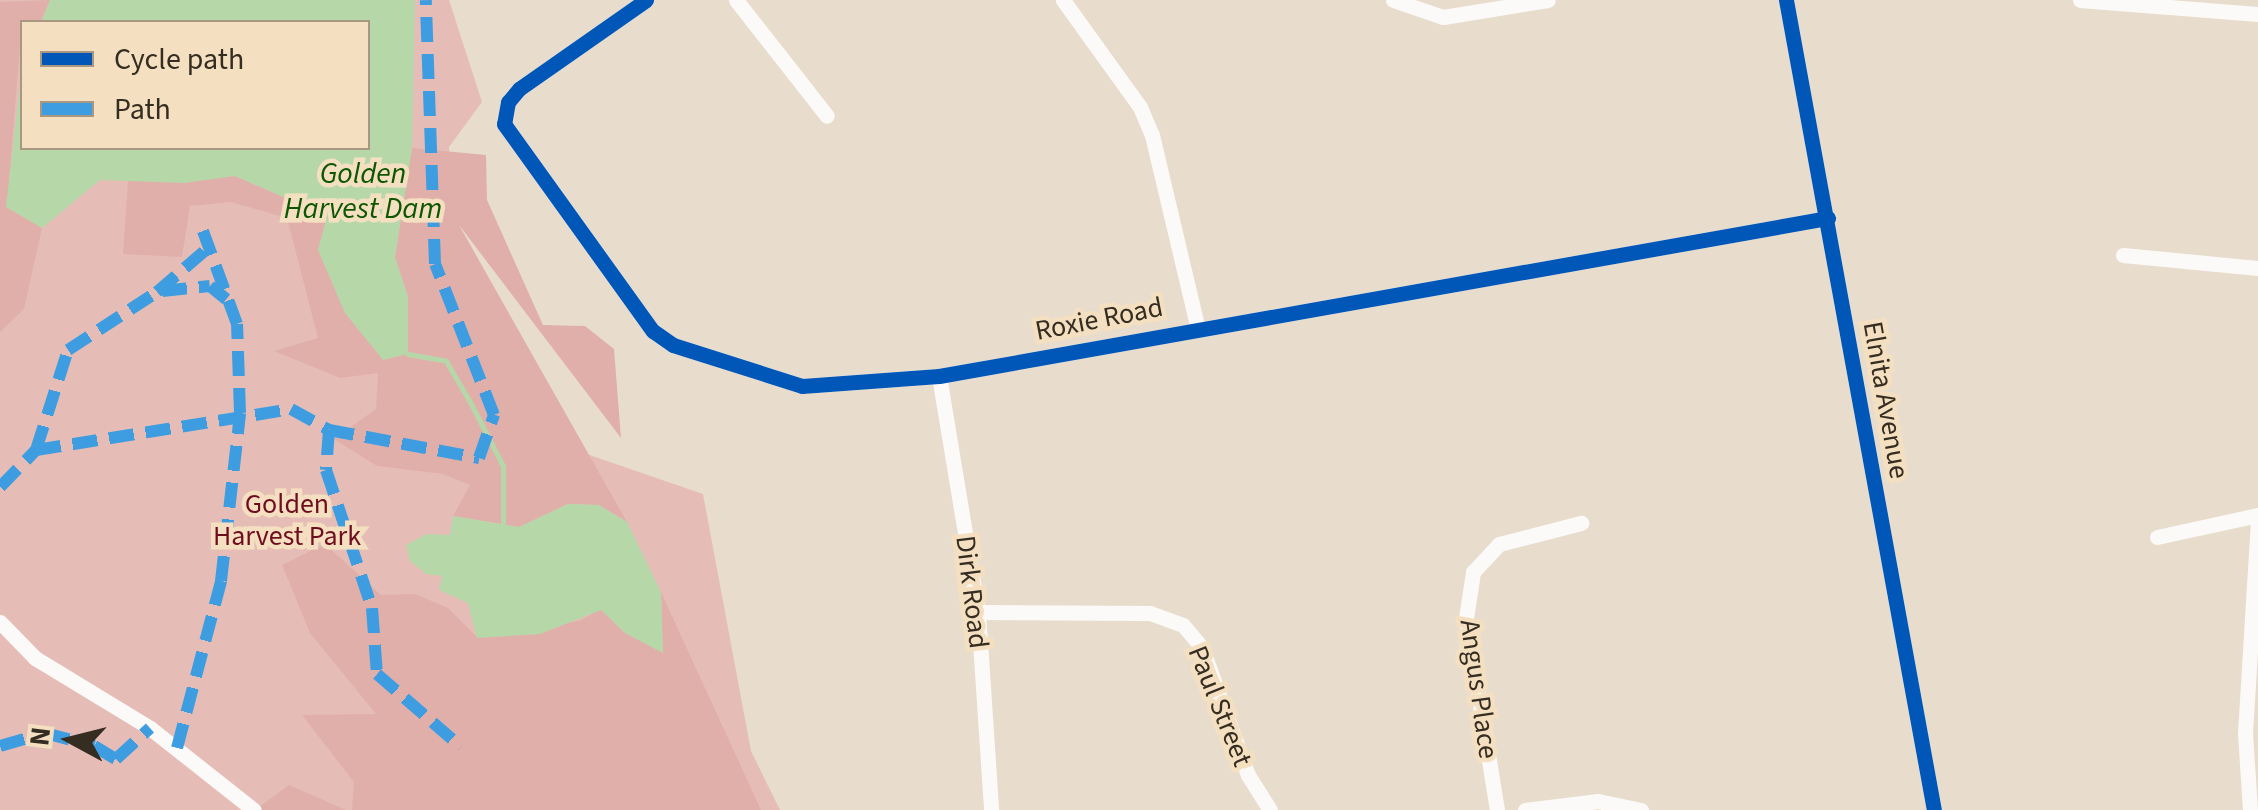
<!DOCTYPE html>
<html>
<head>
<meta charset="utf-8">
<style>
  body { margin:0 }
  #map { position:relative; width:2258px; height:810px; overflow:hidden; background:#e8ddcd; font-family:"Source Sans 3",sans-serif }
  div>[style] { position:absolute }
  .green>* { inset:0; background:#e5bdb6 }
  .forest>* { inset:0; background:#e1afaa }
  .water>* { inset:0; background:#b6d8a9 }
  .stream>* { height:5px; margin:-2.5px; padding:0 2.5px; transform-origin:2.5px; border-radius:2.5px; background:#b6d8a9 }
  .street>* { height:15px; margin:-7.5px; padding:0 7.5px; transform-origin:7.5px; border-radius:7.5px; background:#fcfaf8 }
  .quiet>* { height:12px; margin-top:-6px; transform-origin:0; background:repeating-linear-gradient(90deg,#3e9de0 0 25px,transparent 0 37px) }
  .cycleway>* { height:15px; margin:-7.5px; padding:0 7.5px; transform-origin:7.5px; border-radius:7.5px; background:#0057b8 }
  span { translate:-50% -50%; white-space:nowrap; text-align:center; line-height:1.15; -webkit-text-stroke:9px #f4e0c1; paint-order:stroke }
  .street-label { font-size:28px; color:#352d21 }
  .park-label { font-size:28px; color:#6f0d20 }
  .water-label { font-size:30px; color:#0d5602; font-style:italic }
  .legend { position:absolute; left:20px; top:20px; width:350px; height:130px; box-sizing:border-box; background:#f4e0c1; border:2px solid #a89881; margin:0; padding:12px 18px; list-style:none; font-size:30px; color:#352d21 }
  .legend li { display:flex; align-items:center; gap:20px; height:50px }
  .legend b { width:50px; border:2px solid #a89881 }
  .north { position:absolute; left:20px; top:690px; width:100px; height:100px; -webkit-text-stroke:8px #f4e0c1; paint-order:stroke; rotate:277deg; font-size:28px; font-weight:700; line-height:40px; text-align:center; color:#352d21 }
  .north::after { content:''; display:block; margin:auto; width:35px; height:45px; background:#352d21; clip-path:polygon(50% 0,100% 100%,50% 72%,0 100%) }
</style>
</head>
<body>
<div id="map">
  <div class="green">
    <i style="clip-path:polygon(evenodd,0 0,449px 0,482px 102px,449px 147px,454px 216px,575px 450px,703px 494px,751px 751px,780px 810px,0 810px,0 0,22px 22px,368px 22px,368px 148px,22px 148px,22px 22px)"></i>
  </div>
  <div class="forest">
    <i style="clip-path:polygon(50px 0,41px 22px,22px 22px,7px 207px,42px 228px,24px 309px,0 332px,0 2px)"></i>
    <i style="clip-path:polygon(412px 148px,486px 155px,487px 200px,543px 325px,585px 326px,614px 349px,621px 438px,459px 225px,627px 522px,599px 505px,568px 504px,519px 527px,453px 516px,470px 485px,443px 474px,377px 466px,334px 439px,376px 409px,378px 373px,340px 378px,274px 351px,318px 338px,287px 218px,231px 202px,190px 206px,182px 257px,123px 254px,128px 181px,235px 176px,327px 216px,408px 297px,395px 257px)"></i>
    <i style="clip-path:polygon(325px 544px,381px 595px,415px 594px,448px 608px,477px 637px,579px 621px,601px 609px,625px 633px,663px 652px,661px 592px,761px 810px,352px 810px,354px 782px,302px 715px,376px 714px,310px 633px,282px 565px)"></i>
    <i style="clip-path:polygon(289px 785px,346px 810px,255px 810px)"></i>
  </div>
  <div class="water">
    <i style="clip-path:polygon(50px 0,415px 0,412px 148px,395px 257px,408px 297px,408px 354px,383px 360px,345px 313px,318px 250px,327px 216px,235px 176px,184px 183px,100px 180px,42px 228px,6px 207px,22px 68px,22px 148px,368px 148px,368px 22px,41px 22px)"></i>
    <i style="clip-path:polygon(568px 504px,599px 505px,627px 522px,661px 592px,663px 653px,625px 633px,601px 610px,540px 634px,477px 638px,468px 603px,439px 590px,442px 576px,426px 574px,410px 561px,406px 545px,427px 534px,450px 535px,453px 516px,519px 527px)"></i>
  </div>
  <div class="stream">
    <i style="left:408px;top:354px;width:39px;rotate:10deg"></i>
    <i style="left:446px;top:361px;width:48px;rotate:59.7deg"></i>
    <i style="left:470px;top:402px;width:72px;rotate:62.7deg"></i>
    <i style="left:503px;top:466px;width:56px;rotate:90deg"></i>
  </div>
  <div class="street">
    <i style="left:646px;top:0;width:155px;rotate:145deg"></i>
    <i style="left:519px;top:89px;width:17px;rotate:130deg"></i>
    <i style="left:508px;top:102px;width:22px;rotate:100deg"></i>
    <i style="left:504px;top:124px;width:255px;rotate:54.3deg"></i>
    <i style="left:653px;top:331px;width:24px;rotate:35deg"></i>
    <i style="left:673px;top:345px;width:135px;rotate:17.6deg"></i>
    <i style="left:802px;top:386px;width:137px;rotate:-4.2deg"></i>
    <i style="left:939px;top:376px;width:903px;rotate:-10.08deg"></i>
    <i style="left:736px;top:0;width:147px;rotate:51.9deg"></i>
    <i style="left:1063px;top:0;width:132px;rotate:54.3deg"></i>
    <i style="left:1140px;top:107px;width:30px;rotate:67deg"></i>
    <i style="left:1152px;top:135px;width:195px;rotate:76.7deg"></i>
    <i style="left:1393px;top:0;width:53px;rotate:18.8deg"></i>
    <i style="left:1443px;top:17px;width:106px;rotate:-9.2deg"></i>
    <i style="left:1786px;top:0;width:823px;rotate:79.65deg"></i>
    <i style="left:2080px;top:0;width:179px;rotate:4.5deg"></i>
    <i style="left:2123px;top:255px;width:136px;rotate:5.5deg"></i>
    <i style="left:939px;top:376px;width:239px;rotate:80.6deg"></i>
    <i style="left:978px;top:612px;width:198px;rotate:86.2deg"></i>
    <i style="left:2157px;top:537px;width:103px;rotate:-12.3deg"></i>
    <i style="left:978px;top:612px;width:172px;rotate:0.3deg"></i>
    <i style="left:1150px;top:613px;width:35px;rotate:20deg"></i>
    <i style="left:1183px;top:625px;width:30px;rotate:50deg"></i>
    <i style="left:1202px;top:648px;width:135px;rotate:70.1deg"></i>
    <i style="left:1248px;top:775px;width:41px;rotate:57.8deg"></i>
    <i style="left:0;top:622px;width:50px;rotate:45.8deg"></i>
    <i style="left:35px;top:658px;width:135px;rotate:31.3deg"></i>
    <i style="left:150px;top:728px;width:132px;rotate:38.3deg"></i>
    <i style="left:1497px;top:810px;width:194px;rotate:-99.2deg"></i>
    <i style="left:1466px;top:618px;width:47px;rotate:-81.3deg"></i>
    <i style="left:1473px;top:572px;width:38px;rotate:-47deg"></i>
    <i style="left:1499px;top:544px;width:85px;rotate:-14.4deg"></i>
    <i style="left:1525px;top:810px;width:74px;rotate:-7deg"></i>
    <i style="left:1598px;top:801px;width:44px;rotate:11.8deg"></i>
    <i style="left:2250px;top:810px;width:77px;rotate:-93.7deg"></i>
    <i style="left:2245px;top:733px;width:210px;rotate:-86.5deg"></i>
  </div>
  <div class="quiet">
    <i style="left:162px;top:291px;width:48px;rotate:-5.9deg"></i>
    <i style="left:210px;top:286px;width:21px;rotate:39deg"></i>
    <i style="left:329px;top:430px;width:40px;rotate:94.3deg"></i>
    <i style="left:326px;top:470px;width:145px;rotate:71.6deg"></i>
    <i style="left:372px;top:608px;width:66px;rotate:85.7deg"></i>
    <i style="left:377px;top:674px;width:111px;rotate:41deg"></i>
    <i style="left:36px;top:450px;width:105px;rotate:-72.3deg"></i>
    <i style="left:68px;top:350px;width:106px;rotate:-33.1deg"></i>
    <i style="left:157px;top:292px;width:67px;rotate:-40.8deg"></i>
    <i style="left:0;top:487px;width:52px;rotate:-45.8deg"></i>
    <i style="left:36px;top:450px;width:258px;rotate:-9.1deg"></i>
    <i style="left:291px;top:409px;width:43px;rotate:28.9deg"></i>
    <i style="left:329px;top:430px;width:153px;rotate:10.6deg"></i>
    <i style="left:479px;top:458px;width:46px;rotate:-70.8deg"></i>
    <i style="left:494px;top:415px;width:162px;rotate:-111.3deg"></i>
    <i style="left:435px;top:264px;width:264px;rotate:-92deg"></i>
    <i style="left:0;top:746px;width:47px;rotate:-16.1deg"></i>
    <i style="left:45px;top:733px;width:51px;rotate:14.9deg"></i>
    <i style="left:94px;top:746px;width:26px;rotate:31deg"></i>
    <i style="left:116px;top:759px;width:46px;rotate:-42.4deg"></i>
    <i style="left:177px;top:748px;width:173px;rotate:-75.2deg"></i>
    <i style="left:221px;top:581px;width:169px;rotate:-83.5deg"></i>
    <i style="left:240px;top:413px;width:89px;rotate:-91.9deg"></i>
    <i style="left:237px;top:324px;width:108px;rotate:-110.1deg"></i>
  </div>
  <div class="cycleway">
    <i style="left:646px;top:0;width:155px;rotate:145deg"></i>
    <i style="left:519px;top:89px;width:17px;rotate:130deg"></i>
    <i style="left:508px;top:102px;width:22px;rotate:100deg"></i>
    <i style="left:504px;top:124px;width:255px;rotate:54.3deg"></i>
    <i style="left:653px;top:331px;width:24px;rotate:35deg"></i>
    <i style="left:673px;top:345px;width:135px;rotate:17.6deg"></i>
    <i style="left:802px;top:386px;width:137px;rotate:-4.2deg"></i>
    <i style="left:939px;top:376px;width:903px;rotate:-10.08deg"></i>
    <i style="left:1786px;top:0;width:823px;rotate:79.65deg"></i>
  </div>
  <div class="street-label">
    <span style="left:1099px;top:319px;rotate:-11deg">Roxie Road</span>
    <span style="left:1886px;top:400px;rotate:80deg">Elnita Avenue</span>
    <span style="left:972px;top:592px;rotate:83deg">Dirk Road</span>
    <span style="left:1479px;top:689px;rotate:82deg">Angus Place</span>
    <span style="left:1220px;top:706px;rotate:68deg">Paul Street</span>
  </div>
  <div class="park-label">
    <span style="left:287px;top:520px">Golden<br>Harvest Park</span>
  </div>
  <div class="water-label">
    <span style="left:363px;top:191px">Golden<br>Harvest Dam</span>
  </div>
  <ul class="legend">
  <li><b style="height:12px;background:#0057b8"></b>Cycle path</li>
  <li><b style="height:12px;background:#3e9de0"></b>Path</li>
  </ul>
  <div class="north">N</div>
</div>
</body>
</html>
